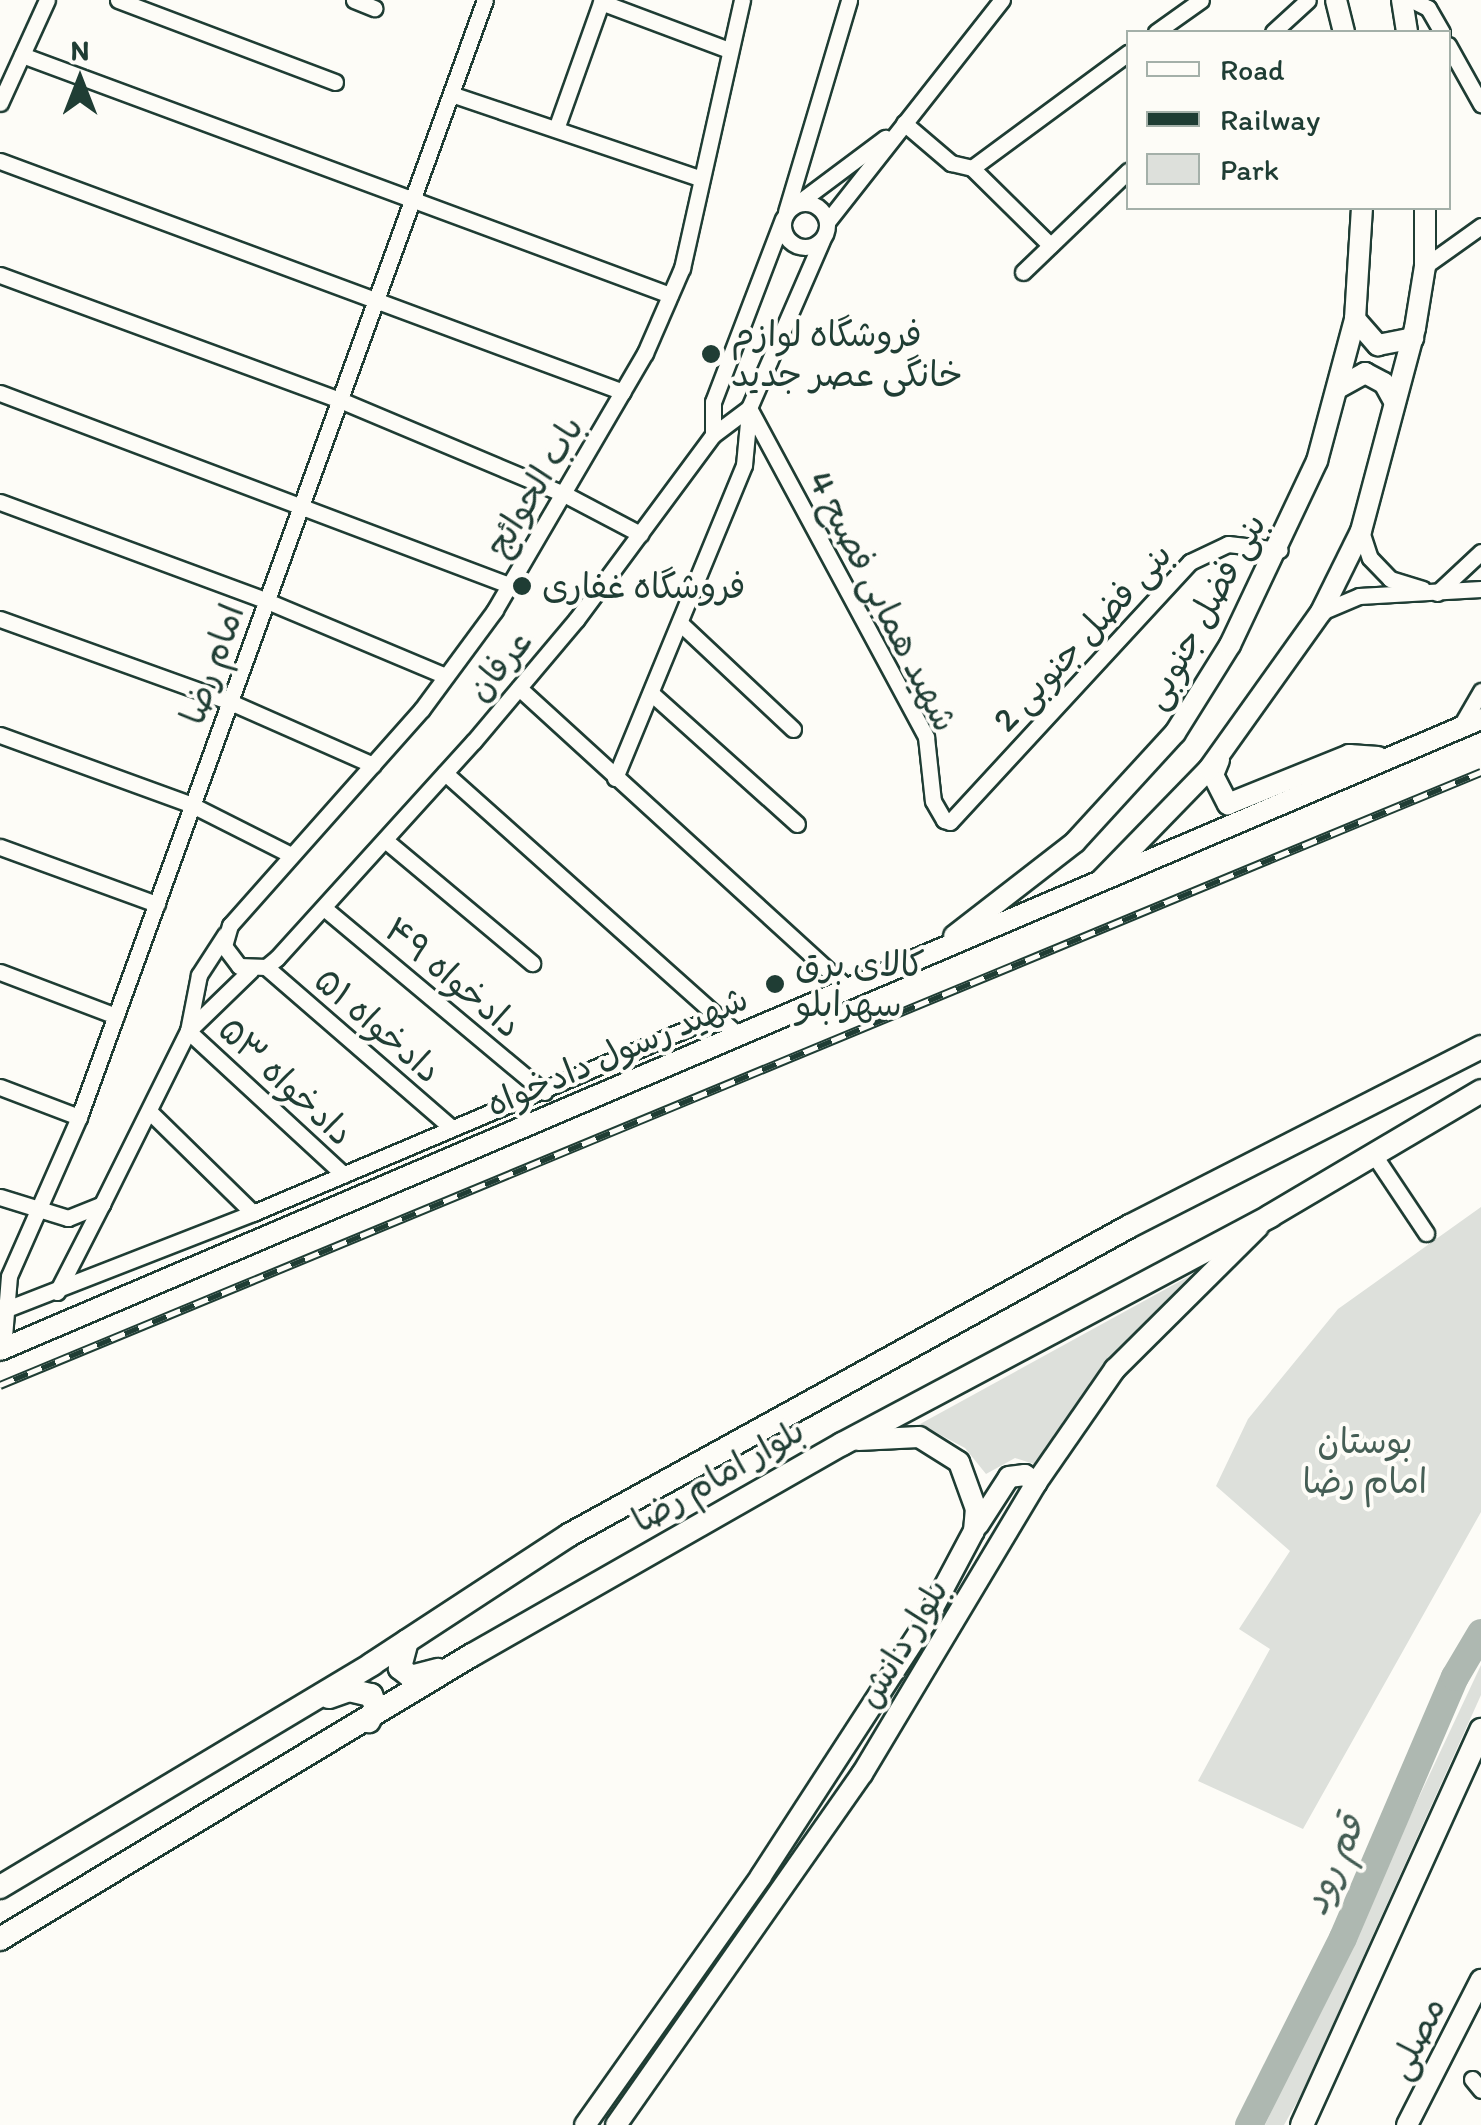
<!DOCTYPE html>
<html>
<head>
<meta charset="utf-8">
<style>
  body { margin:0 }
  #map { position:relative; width:1481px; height:2125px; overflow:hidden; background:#fdfcf7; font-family:Itim,"Playpen Sans Arabic",sans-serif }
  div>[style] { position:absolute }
  .green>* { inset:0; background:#dde0db }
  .river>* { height:28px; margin:-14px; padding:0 14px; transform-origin:14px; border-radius:14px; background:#aeb8b1 }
  .roads { filter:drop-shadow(2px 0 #1f3d34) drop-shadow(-2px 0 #1f3d34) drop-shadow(0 2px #1f3d34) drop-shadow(0 -2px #1f3d34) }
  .street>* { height:15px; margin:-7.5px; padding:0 7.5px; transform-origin:7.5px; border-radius:7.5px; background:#fdfcf7 }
  .street>.ring { margin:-7.5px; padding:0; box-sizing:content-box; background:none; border:15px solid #fdfcf7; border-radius:50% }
  .secondary>* { height:20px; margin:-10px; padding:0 10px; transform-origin:10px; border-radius:10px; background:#fdfcf7 }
  .primary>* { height:22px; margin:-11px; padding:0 11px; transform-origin:11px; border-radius:11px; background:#fdfcf7 }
  .rail>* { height:9px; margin-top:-4.5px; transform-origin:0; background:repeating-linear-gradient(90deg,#fdfcf7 0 15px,#1f3d34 0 30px); box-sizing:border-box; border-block:2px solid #1f3d34 }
  .dots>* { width:28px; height:28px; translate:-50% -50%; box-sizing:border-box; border:5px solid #fdfcf7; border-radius:50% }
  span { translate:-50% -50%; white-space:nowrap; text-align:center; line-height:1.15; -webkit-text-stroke:8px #fdfcf7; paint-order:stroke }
  .poi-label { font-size:35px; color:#1f3d34 }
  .left { translate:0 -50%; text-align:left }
  .street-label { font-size:35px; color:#1f3d34 }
  .park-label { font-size:35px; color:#455e55 }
  .water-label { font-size:38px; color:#435c53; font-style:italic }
  .legend { position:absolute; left:1126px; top:30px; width:325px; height:180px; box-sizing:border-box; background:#fdfcf7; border:2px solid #a4b0a9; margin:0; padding:12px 18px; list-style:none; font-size:30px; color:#1f3d34 }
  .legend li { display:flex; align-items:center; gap:20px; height:50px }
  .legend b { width:50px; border:2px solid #a4b0a9 }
  .north { position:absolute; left:30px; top:30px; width:100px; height:100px; -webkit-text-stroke:8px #fdfcf7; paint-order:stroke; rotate:0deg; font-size:28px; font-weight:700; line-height:40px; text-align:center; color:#1f3d34 }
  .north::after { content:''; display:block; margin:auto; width:35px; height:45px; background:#1f3d34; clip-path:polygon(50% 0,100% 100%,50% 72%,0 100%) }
</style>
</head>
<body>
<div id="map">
  <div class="green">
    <i style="clip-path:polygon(1481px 1207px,1481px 1512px,1303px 1829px,1198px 1781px,1270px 1649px,1239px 1629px,1290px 1551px,1216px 1486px,1248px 1419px,1338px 1309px)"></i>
    <i style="clip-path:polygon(1195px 1273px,1095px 1376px,1037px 1465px,1015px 1458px,986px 1474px,965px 1448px,920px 1424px)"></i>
    <i style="clip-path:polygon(1481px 1665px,1481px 1695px,1301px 2095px,1284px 2125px,1265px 2125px)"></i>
  </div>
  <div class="river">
    <i style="left:1249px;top:2125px;width:209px;rotate:-63.3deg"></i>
    <i style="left:1343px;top:1938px;width:284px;rotate:-66.8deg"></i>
    <i style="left:1455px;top:1677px;width:51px;rotate:-59.4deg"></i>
  </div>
  <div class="roads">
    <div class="street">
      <i style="left:118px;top:0;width:232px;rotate:20.7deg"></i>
      <i style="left:354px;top:0;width:22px;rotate:22deg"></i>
      <i style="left:742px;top:0;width:275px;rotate:102.6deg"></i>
      <i style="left:682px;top:268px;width:93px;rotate:113.5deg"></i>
      <i style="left:645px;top:353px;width:298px;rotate:120.3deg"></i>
      <i style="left:495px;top:610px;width:123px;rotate:126.4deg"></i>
      <i style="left:422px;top:709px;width:289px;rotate:131.6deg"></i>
      <i style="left:230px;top:925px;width:22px;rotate:106deg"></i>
      <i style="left:224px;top:946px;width:25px;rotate:53deg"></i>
      <i style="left:239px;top:966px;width:27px;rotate:2deg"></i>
      <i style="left:266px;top:967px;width:14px;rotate:-39deg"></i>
      <i style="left:277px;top:958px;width:293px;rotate:-47.8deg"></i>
      <i style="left:474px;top:741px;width:158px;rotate:-49.9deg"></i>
      <i style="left:576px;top:620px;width:230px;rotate:-53.5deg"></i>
      <i style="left:713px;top:435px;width:33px;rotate:-90deg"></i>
      <i style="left:713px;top:402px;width:196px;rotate:-69.1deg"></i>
      <i style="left:1412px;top:0;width:18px;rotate:27deg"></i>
      <i style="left:1428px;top:8px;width:28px;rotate:60deg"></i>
      <i style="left:601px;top:2px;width:137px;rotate:20.6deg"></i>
      <i style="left:1156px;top:32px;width:55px;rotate:-35.4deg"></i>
      <i style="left:1273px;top:32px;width:47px;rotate:-42.4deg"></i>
      <i style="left:1448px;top:45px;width:68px;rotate:60.8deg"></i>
      <i style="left:22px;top:55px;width:691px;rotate:20.32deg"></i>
      <i style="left:451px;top:94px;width:262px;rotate:18.7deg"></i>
      <i style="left:0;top:103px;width:113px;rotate:-65.5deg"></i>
      <i style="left:904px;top:123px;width:62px;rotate:40.4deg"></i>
      <i style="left:951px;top:163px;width:22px;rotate:13deg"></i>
      <i style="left:972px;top:168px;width:110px;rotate:44.6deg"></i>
      <i style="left:556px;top:129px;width:137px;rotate:-70.4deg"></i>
      <i style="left:0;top:161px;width:664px;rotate:20.34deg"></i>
      <i style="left:972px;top:168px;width:194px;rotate:-36.4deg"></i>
      <i class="ring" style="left:783px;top:203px;width:29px;height:29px"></i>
      <i style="left:798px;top:203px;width:109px;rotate:-36.8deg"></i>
      <i style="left:786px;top:212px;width:221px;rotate:-73.4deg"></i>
      <i style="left:827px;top:222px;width:283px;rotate:-51.8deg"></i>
      <i style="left:1425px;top:266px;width:69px;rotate:-35.5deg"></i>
      <i style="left:1023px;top:272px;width:146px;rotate:-43.9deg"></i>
      <i style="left:0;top:275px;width:362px;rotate:20.2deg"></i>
      <i style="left:340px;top:400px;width:245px;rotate:22.8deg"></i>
      <i style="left:566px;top:495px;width:84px;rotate:27.8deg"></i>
      <i style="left:0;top:393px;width:544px;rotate:20.67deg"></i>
      <i style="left:749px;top:408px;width:374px;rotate:61.7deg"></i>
      <i style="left:926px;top:737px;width:64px;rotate:83.8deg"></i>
      <i style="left:933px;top:801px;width:22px;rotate:60deg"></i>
      <i style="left:944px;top:820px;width:6px;rotate:18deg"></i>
      <i style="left:950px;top:822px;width:354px;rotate:-47.3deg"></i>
      <i style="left:1190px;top:562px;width:42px;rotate:-25.3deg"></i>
      <i style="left:1228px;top:544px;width:52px;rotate:6.6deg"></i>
      <i style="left:713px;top:435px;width:45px;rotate:-36.9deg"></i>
      <i style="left:749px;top:408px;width:183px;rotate:-66.5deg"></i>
      <i style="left:0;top:502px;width:285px;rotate:20.3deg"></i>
      <i style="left:267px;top:601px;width:193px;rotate:22.8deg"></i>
      <i style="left:1361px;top:531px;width:28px;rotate:72deg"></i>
      <i style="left:1370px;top:558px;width:29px;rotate:46deg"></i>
      <i style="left:1390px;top:579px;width:34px;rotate:17deg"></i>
      <i style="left:1437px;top:593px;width:60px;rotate:-43deg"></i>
      <i style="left:1321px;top:612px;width:41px;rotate:-22.8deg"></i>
      <i style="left:1359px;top:596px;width:122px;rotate:-3.3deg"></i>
      <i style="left:0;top:619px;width:245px;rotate:19.8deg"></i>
      <i style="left:230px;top:702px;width:156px;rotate:23.8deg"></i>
      <i style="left:680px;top:623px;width:155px;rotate:43.2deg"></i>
      <i style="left:519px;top:688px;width:445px;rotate:42.4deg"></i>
      <i style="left:651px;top:693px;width:196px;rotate:41.9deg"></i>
      <i style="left:1459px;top:729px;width:44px;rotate:-59.9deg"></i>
      <i style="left:0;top:735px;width:204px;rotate:20deg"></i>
      <i style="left:192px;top:805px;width:111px;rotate:26.8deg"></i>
      <i style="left:445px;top:773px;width:393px;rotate:41.8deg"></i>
      <i style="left:615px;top:778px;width:339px;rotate:-67.6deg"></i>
      <i style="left:744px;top:465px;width:53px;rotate:-84.6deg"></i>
      <i style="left:385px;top:840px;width:192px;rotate:39.9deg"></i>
      <i style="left:0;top:847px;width:167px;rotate:20deg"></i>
      <i style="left:324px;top:908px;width:287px;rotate:39.9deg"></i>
      <i style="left:266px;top:967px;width:246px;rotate:40.9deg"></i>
      <i style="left:251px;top:970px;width:88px;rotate:135.9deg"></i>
      <i style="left:188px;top:1031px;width:212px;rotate:42.7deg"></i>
      <i style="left:0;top:972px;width:124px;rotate:20.8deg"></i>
      <i style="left:0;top:1087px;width:85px;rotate:20.8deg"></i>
      <i style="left:151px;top:1113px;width:143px;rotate:44.4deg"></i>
      <i style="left:1374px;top:1155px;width:94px;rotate:56.3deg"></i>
      <i style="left:0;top:1197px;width:71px;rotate:17.2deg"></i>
      <i style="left:68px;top:1218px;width:37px;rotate:-22deg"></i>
      <i style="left:102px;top:1204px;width:193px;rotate:-63.6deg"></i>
      <i style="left:188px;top:1031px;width:57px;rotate:-78.9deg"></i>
      <i style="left:199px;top:975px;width:48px;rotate:-57deg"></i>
      <i style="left:57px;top:1292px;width:99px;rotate:-62.9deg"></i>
      <i style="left:4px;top:1310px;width:267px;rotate:-21.3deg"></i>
      <i style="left:253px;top:1213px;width:504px;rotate:-23deg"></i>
      <i style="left:3px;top:1349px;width:73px;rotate:-85.3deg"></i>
      <i style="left:9px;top:1276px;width:174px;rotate:-66.2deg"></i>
      <i style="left:79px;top:1117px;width:1188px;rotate:-70.03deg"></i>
      <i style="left:1472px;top:2079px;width:14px;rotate:51deg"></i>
    </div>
    <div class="secondary">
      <i style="left:1336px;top:0;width:33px;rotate:76deg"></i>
      <i style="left:1402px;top:0;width:32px;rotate:81deg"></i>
      <i style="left:1355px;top:319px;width:35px;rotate:49deg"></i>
      <i style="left:1378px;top:345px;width:36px;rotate:-11deg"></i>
      <i style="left:1338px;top:388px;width:31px;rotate:-29deg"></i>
      <i style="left:1365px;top:373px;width:21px;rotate:28deg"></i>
      <i style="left:1384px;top:383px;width:21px;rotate:61deg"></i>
      <i style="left:1219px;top:760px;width:16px;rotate:112deg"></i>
      <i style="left:1213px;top:775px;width:33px;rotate:63deg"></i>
      <i style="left:1228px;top:804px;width:131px;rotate:-22deg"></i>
      <i style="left:1349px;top:755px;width:29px;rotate:4deg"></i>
      <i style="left:1101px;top:880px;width:155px;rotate:-45.8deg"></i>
      <i style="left:1209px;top:769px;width:193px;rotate:-54.5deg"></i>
      <i style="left:1321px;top:612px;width:90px;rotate:-63.7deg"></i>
      <i style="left:1361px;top:531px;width:210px;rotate:-75.1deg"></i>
      <i style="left:1415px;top:328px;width:63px;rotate:-80.8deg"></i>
      <i style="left:1425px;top:266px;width:58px;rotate:-90deg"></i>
      <i style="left:954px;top:936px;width:153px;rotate:-37.8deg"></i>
      <i style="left:1075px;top:842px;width:148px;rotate:-47.5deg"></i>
      <i style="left:1175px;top:733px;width:104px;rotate:-58deg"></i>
      <i style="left:1230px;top:645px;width:204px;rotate:-64.7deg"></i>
      <i style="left:1317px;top:461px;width:147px;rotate:-75deg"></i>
      <i style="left:1355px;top:319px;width:111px;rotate:-86.4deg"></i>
      <i style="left:0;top:1350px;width:1610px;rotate:-23.08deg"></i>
      <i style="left:978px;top:1525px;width:57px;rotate:-57.1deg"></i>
      <i style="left:1009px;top:1477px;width:16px;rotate:-7deg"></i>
      <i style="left:1025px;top:1475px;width:14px;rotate:36deg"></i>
      <i style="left:585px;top:2125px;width:305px;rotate:-54.7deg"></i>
      <i style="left:761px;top:1876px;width:302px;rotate:-57deg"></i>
      <i style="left:925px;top:1623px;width:104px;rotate:-62deg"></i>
      <i style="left:974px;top:1531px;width:22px;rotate:-85deg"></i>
      <i style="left:976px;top:1509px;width:50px;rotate:-109.9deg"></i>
      <i style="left:959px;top:1462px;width:47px;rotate:-148deg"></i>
      <i style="left:919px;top:1437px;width:61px;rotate:177.2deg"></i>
      <i style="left:616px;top:2125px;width:429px;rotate:-55deg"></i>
      <i style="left:862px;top:1774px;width:339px;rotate:-59.1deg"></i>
      <i style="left:1036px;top:1483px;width:139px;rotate:-55.3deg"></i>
      <i style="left:1115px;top:1369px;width:202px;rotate:-44.8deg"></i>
      <i style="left:1407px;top:2125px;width:163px;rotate:-63deg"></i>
    </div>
    <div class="primary">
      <i style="left:407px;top:1641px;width:28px;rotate:105deg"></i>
      <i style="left:400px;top:1668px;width:14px;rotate:39deg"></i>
      <i style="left:411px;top:1677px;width:28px;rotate:-15deg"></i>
      <i style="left:329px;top:1697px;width:21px;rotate:-19deg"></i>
      <i style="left:349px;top:1690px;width:23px;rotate:13deg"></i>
      <i style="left:371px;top:1695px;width:13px;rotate:67deg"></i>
      <i style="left:376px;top:1707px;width:16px;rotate:117deg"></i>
      <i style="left:0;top:1887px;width:434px;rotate:-30.9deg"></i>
      <i style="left:372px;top:1664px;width:235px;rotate:-33.2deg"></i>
      <i style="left:569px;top:1535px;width:640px;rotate:-28.85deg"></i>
      <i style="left:1130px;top:1226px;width:394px;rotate:-27deg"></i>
      <i style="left:0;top:1939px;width:551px;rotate:-31.04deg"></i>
      <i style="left:472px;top:1655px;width:426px;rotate:-29.7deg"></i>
      <i style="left:842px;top:1444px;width:485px;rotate:-28deg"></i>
      <i style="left:1270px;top:1216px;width:245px;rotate:-30.6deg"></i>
      <i style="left:1302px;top:2125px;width:434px;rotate:-65.6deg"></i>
    </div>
  </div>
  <div class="rail">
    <i style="left:0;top:1385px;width:1603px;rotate:-22.49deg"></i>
  </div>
  <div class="dots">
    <i style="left:711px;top:354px;background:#1f3d34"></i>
    <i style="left:522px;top:586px;background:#1f3d34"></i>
    <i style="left:775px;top:984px;background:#1f3d34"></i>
  </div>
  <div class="poi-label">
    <span class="left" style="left:731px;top:354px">فروشگاه لوازم<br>خانگی عصر جدید</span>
    <span class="left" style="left:542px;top:586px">فروشگاه غفاری</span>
    <span class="left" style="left:795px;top:984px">کالای برق<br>سهرابلو</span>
  </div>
  <div class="street-label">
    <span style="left:534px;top:486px;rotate:-59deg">باب الحوائج</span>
    <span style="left:883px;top:601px;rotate:63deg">شهید همایی فصیح 4</span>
    <span style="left:1204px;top:611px;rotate:-61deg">بنی فضل جنوبی</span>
    <span style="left:1082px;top:637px;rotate:-47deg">بنی فضل جنوبی 2</span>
    <span style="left:212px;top:664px;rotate:-70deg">امام رضا</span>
    <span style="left:499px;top:665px;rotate:-50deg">عرفان</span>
    <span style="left:453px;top:977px;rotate:40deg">دادخواه ۴۹</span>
    <span style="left:378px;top:1025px;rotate:41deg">دادخواه ۵۱</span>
    <span style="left:617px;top:1051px;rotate:-23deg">شهید رسول دادخواه</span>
    <span style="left:286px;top:1081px;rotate:43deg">دادخواه ۵۳</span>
    <span style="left:718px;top:1475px;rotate:-30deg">بلوار امام رضا</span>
    <span style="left:902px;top:1643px;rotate:-59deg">بلوار دانش</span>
    <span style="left:1416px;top:2038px;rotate:-63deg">مصلی</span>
  </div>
  <div class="park-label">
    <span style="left:1365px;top:1461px">بوستان<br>امام رضا</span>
  </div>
  <div class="water-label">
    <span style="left:1333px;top:1865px;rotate:-67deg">قم رود</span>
  </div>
  <ul class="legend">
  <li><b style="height:12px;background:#fdfcf7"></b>Road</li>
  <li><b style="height:12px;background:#1f3d34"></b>Railway</li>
  <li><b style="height:28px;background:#dde0db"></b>Park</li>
  </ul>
  <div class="north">N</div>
</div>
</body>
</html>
